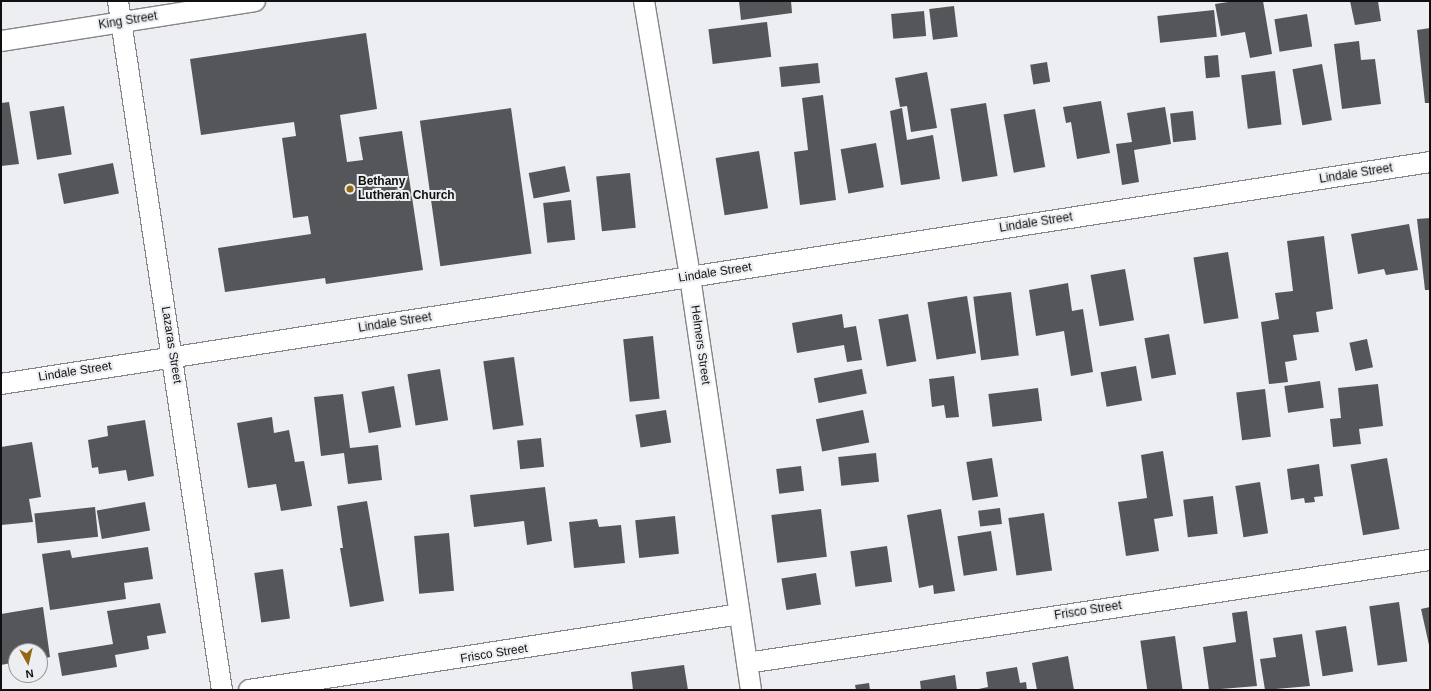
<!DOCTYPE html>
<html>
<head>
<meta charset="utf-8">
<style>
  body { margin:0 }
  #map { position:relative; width:1431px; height:691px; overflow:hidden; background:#edeef1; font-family:Helvetica,sans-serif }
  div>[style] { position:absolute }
  .building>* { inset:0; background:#555659; transform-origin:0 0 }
  .roads { filter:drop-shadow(1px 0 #838588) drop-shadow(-1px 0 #838588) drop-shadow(0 1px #838588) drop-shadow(0 -1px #838588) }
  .street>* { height:20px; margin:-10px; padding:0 10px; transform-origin:10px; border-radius:10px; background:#fff }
  .dots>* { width:11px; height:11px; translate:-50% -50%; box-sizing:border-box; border:2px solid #edeef1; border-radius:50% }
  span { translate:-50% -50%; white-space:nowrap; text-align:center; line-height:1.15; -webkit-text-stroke:4px #edeef1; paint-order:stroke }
  .street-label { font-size:12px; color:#0f1011 }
  .poi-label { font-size:12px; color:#0f1011; font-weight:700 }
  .left { translate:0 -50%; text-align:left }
  .frame { position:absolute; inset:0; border:2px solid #0f1011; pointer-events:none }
  .north { position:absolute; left:8px; top:643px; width:40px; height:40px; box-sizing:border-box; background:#edeef1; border:1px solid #949597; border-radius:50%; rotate:172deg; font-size:11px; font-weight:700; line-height:16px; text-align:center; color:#0f1011 }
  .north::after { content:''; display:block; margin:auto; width:14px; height:18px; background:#926912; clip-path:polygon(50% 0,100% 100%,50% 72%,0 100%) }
</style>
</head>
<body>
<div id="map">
  <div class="building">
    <i style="clip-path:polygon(739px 1px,791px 1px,792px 13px,741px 20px)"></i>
    <i style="clip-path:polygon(1235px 1px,1263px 1px,1272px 54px,1250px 58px,1245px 32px,1221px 36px,1215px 4px)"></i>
    <i style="clip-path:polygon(1350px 1px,1378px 1px,1381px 21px,1355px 25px)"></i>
    <i style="left:954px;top:6px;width:31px;height:25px;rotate:83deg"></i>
    <i style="left:1214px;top:10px;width:27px;height:57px;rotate:84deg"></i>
    <i style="left:924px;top:11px;width:25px;height:33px;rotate:85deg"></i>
    <i style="left:1307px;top:14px;width:33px;height:33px;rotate:81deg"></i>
    <i style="left:767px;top:22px;width:35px;height:59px;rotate:83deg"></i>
    <i style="clip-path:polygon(1430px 28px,1430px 103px,1425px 103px,1417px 30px)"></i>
    <i style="clip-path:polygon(366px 33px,377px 109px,340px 115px,347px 162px,363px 160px,359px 137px,402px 131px,423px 270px,326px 284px,325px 278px,225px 292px,218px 248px,311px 234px,308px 216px,293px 218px,282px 138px,296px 136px,294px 122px,201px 135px,190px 59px)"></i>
    <i style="clip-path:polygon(1359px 41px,1361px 60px,1375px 59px,1381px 104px,1342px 109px,1334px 44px)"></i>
    <i style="left:1218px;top:55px;width:22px;height:14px;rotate:85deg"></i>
    <i style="left:1047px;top:62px;width:20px;height:17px;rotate:81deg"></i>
    <i style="left:818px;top:63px;width:20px;height:39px;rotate:84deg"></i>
    <i style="left:1322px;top:64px;width:57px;height:30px;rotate:80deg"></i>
    <i style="left:1275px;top:71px;width:54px;height:34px;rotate:83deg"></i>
    <i style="clip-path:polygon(927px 72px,937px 128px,911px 132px,907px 106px,900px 107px,895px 78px)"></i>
    <i style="clip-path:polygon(823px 95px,836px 200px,800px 205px,794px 152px,808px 150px,802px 98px)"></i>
    <i style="clip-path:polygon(1101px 101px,1110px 153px,1077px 159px,1071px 122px,1066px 123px,1063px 107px)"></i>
    <i style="clip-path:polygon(9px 102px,19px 164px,1px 166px,1px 103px)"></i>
    <i style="left:986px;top:103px;width:74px;height:36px;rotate:81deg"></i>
    <i style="left:64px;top:106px;width:49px;height:35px;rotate:81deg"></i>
    <i style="clip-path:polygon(1165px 107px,1171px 144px,1134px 150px,1139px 182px,1122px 185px,1116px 144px,1132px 142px,1127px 113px)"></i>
    <i style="left:511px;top:108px;width:147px;height:92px;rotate:82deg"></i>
    <i style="clip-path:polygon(902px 108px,907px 140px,933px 135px,940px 179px,901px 185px,890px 111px)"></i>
    <i style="left:1035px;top:109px;width:59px;height:32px;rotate:80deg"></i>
    <i style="left:1193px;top:111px;width:29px;height:23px;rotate:84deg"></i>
    <i style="left:876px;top:143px;width:45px;height:36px;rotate:80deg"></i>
    <i style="left:759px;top:151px;width:58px;height:44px;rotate:81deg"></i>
    <i style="left:113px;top:163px;width:31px;height:56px;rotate:79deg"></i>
    <i style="left:565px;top:166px;width:26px;height:37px;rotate:79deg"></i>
    <i style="left:630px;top:173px;width:55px;height:34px;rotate:84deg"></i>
    <i style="left:571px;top:200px;width:40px;height:28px;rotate:84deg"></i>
    <i style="clip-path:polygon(1430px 218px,1430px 290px,1425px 290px,1417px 219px)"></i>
    <i style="clip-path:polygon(1409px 224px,1418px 270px,1386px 275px,1384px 269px,1358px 274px,1351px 234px)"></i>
    <i style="clip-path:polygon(1324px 236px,1333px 309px,1316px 312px,1319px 332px,1293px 335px,1297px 360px,1285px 362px,1288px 382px,1269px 384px,1261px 322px,1279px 319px,1275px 293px,1293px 291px,1287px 241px)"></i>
    <i style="left:1228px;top:252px;width:67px;height:35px;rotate:81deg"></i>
    <i style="left:1125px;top:269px;width:52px;height:35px;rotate:80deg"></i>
    <i style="clip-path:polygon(1068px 283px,1072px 311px,1083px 309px,1093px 372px,1071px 376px,1064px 331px,1036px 336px,1029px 290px)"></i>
    <i style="left:1011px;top:292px;width:64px;height:38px;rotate:83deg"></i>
    <i style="left:967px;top:296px;width:58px;height:40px;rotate:81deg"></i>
    <i style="clip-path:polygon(842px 314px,844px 328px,856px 326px,862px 360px,847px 362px,844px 345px,797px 353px,792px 323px)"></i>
    <i style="left:908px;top:314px;width:48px;height:30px;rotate:80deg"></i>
    <i style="left:1169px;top:334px;width:41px;height:25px;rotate:80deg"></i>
    <i style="left:653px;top:336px;width:63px;height:30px;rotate:84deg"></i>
    <i style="left:1367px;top:339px;width:29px;height:18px;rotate:78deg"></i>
    <i style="left:514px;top:357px;width:69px;height:31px;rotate:82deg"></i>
    <i style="left:1136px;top:366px;width:35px;height:36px;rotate:80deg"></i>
    <i style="left:440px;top:369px;width:52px;height:33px;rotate:81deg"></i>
    <i style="left:862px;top:369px;width:25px;height:49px;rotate:79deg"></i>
    <i style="clip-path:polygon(954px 376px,959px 417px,946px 418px,944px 405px,932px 407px,929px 379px)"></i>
    <i style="left:1320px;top:381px;width:27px;height:36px;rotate:82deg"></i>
    <i style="clip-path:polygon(1378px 384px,1383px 426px,1359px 429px,1361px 444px,1333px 447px,1330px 419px,1341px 418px,1338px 388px)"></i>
    <i style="left:394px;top:386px;width:42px;height:33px;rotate:80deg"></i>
    <i style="left:1038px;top:388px;width:33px;height:50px;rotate:83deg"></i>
    <i style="left:1265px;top:389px;width:48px;height:29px;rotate:83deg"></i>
    <i style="clip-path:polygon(343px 394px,350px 448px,378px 445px,382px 480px,348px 484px,344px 453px,321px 456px,314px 397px)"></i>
    <i style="left:666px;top:410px;width:33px;height:31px;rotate:81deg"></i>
    <i style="left:863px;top:410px;width:33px;height:48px;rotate:79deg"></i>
    <i style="clip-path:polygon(272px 417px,274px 433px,289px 430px,295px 462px,304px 461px,312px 506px,281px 511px,276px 484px,248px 488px,237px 423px)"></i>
    <i style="clip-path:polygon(145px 420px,154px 476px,128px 481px,126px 470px,99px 474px,98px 467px,92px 468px,88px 440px,108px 436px,107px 426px)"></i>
    <i style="left:541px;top:438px;width:29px;height:24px;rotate:84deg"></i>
    <i style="clip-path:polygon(32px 442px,41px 497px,29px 499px,33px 522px,1px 525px,1px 447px)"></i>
    <i style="clip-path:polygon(1163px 451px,1173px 516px,1154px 519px,1159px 551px,1126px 556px,1118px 502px,1147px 498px,1141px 455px)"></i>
    <i style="left:876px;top:453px;width:29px;height:38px;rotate:84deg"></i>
    <i style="left:992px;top:458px;width:39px;height:26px;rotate:81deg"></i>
    <i style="left:1387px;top:458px;width:72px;height:37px;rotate:80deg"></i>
    <i style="clip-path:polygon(1319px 464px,1323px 496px,1314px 497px,1315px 502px,1305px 503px,1304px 498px,1291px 500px,1287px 469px)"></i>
    <i style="left:801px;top:466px;width:25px;height:25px;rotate:83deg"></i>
    <i style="left:1260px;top:482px;width:52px;height:25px;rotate:81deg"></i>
    <i style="clip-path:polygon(545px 487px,552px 541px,527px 545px,524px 521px,474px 527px,470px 495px)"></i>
    <i style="left:1213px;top:496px;width:38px;height:30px;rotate:83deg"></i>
    <i style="clip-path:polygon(367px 501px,384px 601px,350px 607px,340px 548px,343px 548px,337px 506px)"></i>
    <i style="left:145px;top:502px;width:29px;height:49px;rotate:80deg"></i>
    <i style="left:95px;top:507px;width:30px;height:61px;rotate:84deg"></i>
    <i style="left:1000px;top:508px;width:16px;height:22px;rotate:83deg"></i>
    <i style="left:821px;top:509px;width:48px;height:50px;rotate:83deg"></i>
    <i style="clip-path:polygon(941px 509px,955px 591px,934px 594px,933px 585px,919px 588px,907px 515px)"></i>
    <i style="left:1044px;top:513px;width:58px;height:36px;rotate:82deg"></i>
    <i style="left:675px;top:516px;width:38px;height:40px;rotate:84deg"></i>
    <i style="clip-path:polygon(597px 519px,599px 527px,621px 525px,625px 563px,574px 568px,569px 522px)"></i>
    <i style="left:991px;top:531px;width:40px;height:34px;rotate:81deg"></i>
    <i style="left:449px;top:533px;width:58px;height:35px;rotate:85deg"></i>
    <i style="left:887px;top:546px;width:36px;height:37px;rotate:82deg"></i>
    <i style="clip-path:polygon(148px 547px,153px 579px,124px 583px,126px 599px,50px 610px,42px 554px,70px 550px,72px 558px)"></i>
    <i style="left:283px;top:569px;width:50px;height:29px;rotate:82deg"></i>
    <i style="left:816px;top:573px;width:32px;height:35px;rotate:81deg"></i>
    <i style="left:1399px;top:602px;width:60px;height:30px;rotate:82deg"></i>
    <i style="clip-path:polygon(160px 603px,166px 633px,147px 636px,149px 649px,115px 655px,117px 667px,62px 676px,58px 653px,113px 644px,107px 611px)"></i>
    <i style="clip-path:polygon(43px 607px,50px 657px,40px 659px,40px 651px,16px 651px,16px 662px,1px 665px,1px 614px)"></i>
    <i style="clip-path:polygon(1430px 607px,1430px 645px,1429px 645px,1421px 609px)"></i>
    <i style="clip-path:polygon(1247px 611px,1257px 686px,1209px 690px,1203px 647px,1236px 642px,1232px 613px)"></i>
    <i style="left:1346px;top:626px;width:46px;height:31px;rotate:81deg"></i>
    <i style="clip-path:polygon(1302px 634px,1310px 686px,1265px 690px,1260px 659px,1276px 657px,1273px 638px)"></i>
    <i style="left:1175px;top:636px;width:55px;height:35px;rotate:82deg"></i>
    <i style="clip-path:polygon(1068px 656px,1074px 690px,1037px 690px,1032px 663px)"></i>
    <i style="clip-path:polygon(684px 665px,688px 690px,633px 690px,631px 672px)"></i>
    <i style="clip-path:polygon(1017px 667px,1020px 683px,1026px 682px,1027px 690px,974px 690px,988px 687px,986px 672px)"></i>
    <i style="clip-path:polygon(955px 675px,957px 690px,921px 690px,920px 681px)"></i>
    <i style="clip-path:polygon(869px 683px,870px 690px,856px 690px,855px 685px)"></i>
  </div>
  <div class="roads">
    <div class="street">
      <i style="left:118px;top:1px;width:697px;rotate:81.42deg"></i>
      <i style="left:644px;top:1px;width:280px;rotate:80.5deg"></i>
      <i style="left:690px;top:277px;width:417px;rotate:81.6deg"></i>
      <i style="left:1px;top:41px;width:257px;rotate:-8.9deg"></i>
      <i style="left:1px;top:384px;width:1446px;rotate:-8.83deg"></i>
      <i style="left:747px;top:663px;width:691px;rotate:-8.58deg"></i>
      <i style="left:249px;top:690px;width:496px;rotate:-8.8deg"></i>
    </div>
  </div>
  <div class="dots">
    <i style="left:350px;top:189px;background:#926912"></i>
  </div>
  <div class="street-label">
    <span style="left:128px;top:21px;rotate:-9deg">King Street</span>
    <span style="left:1356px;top:174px;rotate:-9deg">Lindale Street</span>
    <span style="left:1036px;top:223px;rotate:-9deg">Lindale Street</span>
    <span style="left:715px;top:273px;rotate:-9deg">Lindale Street</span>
    <span style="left:395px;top:323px;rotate:-9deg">Lindale Street</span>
    <span style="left:171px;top:345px;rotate:81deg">Lazaras Street</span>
    <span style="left:700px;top:345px;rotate:82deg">Helmers Street</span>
    <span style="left:75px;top:372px;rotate:-9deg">Lindale Street</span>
    <span style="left:1088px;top:611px;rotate:-9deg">Frisco Street</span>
    <span style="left:494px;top:654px;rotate:-9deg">Frisco Street</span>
  </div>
  <div class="poi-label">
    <span class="left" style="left:358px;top:189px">Bethany<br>Lutheran Church</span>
  </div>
  <div class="frame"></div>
  <div class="north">N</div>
</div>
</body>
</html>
